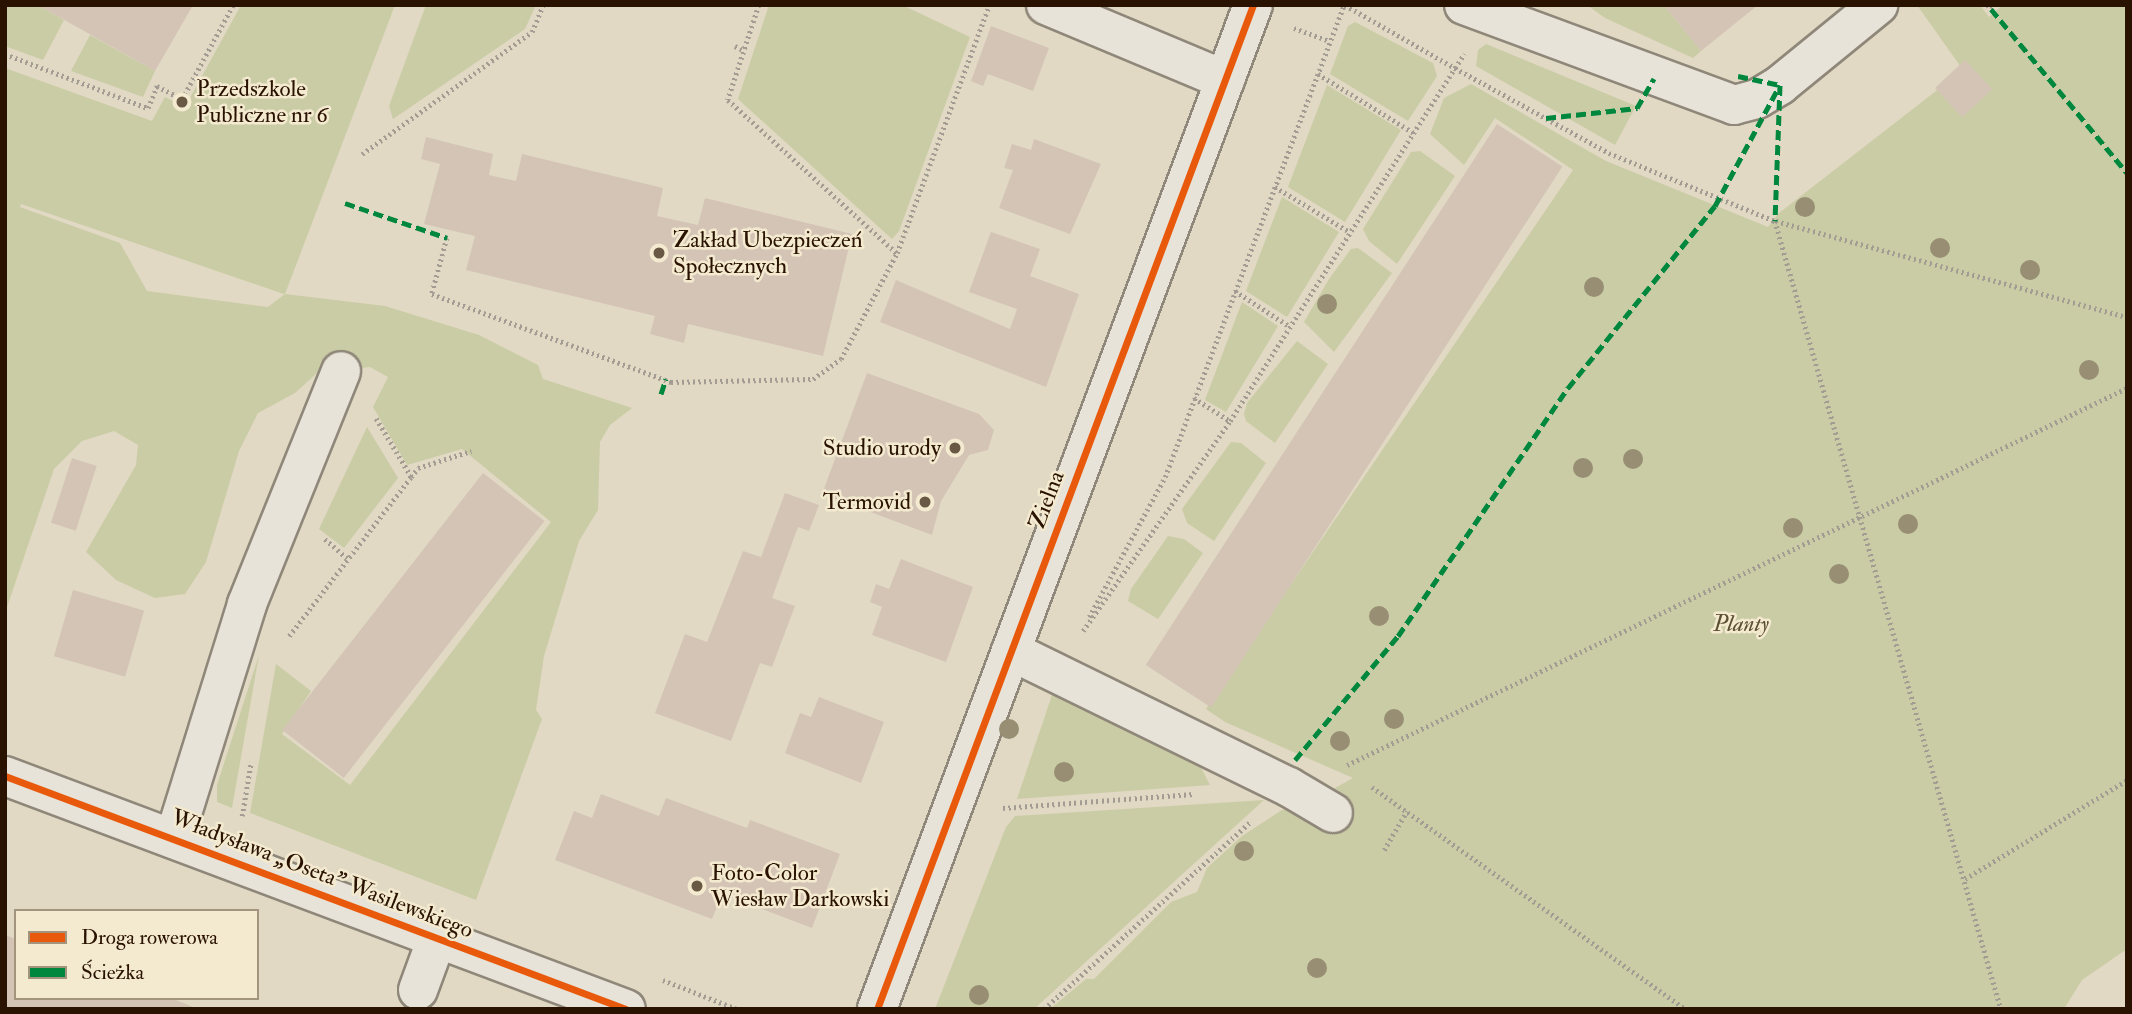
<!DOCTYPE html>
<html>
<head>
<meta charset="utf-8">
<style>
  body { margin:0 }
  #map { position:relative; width:2132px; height:1014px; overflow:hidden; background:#e1d9c3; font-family:"IM FELL Double Pica",serif }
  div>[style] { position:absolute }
  .green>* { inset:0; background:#cacca6 }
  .building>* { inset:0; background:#d4c4b6; transform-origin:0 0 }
  .path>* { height:4.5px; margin-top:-2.25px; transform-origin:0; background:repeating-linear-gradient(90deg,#a29c92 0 2px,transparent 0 5.5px) }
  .roads { filter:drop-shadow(2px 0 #8f8779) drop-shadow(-2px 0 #8f8779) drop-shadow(0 2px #8f8779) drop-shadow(0 -2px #8f8779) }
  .minor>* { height:38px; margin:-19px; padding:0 19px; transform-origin:19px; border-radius:19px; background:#e7e3d8 }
  .quiet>* { height:5px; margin-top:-2.5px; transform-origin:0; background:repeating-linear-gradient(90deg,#00873e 0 10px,transparent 0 15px) }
  .cycleway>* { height:7px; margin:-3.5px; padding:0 3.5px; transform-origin:3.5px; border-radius:3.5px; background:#e8590c }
  .trees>* { width:20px; height:20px; margin:-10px; border-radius:50%; background:#978e73 }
  .dots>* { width:19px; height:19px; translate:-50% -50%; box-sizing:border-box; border:4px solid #f4ead0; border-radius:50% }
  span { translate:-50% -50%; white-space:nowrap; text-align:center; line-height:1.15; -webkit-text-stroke:5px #f4ead0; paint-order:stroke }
  .poi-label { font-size:23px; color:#291200 }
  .left { translate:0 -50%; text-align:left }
  .right { translate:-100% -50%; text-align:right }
  .street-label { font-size:23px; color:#291200 }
  .park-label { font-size:23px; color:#5b5032; font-style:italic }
  .frame { position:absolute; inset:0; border:7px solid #291200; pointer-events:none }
  .legend { position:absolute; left:14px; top:909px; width:245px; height:91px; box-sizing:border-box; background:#f4ead0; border:2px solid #a3947d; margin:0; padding:9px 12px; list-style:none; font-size:21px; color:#291200 }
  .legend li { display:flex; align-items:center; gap:14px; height:35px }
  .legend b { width:35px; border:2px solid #a3947d }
</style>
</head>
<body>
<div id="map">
  <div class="green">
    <i style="clip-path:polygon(5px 5px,38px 5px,64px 20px,43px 60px,5px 46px)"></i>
    <i style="clip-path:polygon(evenodd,241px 5px,395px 5px,285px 294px,385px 306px,479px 335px,538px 365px,543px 379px,632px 408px,610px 425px,600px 442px,598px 510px,579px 541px,544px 656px,536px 710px,542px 719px,476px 900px,250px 813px,276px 664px,311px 691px,282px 734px,350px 785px,551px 522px,462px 449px,407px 465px,373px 407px,388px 377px,370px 367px,317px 373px,295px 393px,258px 413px,239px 451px,206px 562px,185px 594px,155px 598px,116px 580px,86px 552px,136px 465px,138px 445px,114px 431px,82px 441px,54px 469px,5px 613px,5px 68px,152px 121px,165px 97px,185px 107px,241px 5px,21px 204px,284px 294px,285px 294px,268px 307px,147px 291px,120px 243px,20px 207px,21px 204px)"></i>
    <i style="clip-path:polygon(426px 5px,536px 5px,525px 29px,393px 119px,389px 106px)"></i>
    <i style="clip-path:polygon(769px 5px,902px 5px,970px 37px,899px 231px,892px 239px,738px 99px)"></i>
    <i style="clip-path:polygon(1587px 5px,1664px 5px,1701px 51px,1693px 58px,1605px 18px)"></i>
    <i style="clip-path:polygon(1917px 5px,1980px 5px,1989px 17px,2003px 5px,2127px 5px,2127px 949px,2082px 980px,2064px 1009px,1050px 1009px,1086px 979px,1094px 979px,1171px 902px,1197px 892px,1207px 868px,1242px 836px,1282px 810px,1299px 808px,1353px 778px,1225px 722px,1206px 709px,1573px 170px,1495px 118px,1464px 165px,1430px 134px,1444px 98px,1471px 84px,1606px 161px,1768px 227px,1779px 213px,1963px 70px)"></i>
    <i style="clip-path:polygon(1355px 22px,1433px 63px,1437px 76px,1408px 121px,1330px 74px,1348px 26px)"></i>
    <i style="clip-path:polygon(90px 35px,155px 71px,143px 97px,71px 71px)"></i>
    <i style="clip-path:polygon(1486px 44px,1636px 106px,1615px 145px,1476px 66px,1478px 50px)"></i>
    <i style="clip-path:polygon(1327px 85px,1401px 130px,1345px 222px,1288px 187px)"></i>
    <i style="clip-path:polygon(1420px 151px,1455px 176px,1397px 264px,1369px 241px,1363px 229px,1411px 152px)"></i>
    <i style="clip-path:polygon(1282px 197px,1339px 232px,1287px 317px,1246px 291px)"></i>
    <i style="clip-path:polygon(1358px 248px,1392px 273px,1334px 352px,1304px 322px,1329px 279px,1351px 249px)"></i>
    <i style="clip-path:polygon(1242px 302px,1278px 326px,1226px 412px,1205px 400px)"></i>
    <i style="clip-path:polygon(1297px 341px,1328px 364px,1275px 443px,1246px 421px,1244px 414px,1247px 403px)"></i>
    <i style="clip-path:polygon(367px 427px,398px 478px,344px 548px,319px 529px)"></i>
    <i style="clip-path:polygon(1231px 442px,1241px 443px,1266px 463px,1214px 541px,1187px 523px,1182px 509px)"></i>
    <i style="clip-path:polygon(1168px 536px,1184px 539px,1203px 553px,1158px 619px,1128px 601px,1131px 589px)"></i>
    <i style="clip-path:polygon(259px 655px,232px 808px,217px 802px,217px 785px)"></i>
    <i style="clip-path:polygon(1055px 686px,1195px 756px,1210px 785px,1017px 799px)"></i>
    <i style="clip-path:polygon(1264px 800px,1034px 1009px,935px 1009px,1006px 827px,1015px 816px)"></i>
  </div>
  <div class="building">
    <i style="clip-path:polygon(38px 5px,193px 5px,155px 71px)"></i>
    <i style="clip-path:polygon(1664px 5px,1758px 5px,1701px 51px)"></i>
    <i style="clip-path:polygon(991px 26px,1049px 48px,1033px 91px,988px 74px,983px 86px,971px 81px)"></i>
    <i style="left:1965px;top:60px;width:40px;height:41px;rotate:47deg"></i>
    <i style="left:1497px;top:124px;width:78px;height:645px;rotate:33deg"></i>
    <i style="clip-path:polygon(426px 137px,493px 154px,489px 175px,516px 181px,522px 154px,663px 188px,657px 216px,698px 225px,705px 198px,852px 234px,823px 356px,688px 324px,684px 343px,650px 334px,655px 316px,466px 270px,475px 236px,424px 224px,440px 164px,421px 159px)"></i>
    <i style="clip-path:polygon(1034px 139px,1101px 164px,1070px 234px,999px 208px,1013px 170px,1004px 168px,1012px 144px,1031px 150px)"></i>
    <i style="clip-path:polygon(991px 232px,1040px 249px,1030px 276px,1079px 294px,1046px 387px,880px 322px,896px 280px,1010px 329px,1017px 309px,969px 292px)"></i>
    <i style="clip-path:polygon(867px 373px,979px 414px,994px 430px,988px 450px,969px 455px,941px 501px,932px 535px,822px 494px)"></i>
    <i style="left:72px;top:458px;width:26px;height:68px;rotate:18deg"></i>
    <i style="left:483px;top:473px;width:78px;height:326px;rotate:38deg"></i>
    <i style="clip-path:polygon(785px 493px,819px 505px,809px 531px,798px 527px,772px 598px,795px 606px,772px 667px,760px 663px,731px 741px,655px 713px,685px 634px,707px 642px,743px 551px,761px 557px)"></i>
    <i style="clip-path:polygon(901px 559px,973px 587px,946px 662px,872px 635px,882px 607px,870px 602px,876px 584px,889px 589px)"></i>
    <i style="left:73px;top:590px;width:74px;height:69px;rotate:16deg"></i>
    <i style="clip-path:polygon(819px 697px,884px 722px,861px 783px,785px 753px,800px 713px,811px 717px)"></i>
    <i style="clip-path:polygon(601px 794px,659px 816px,666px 798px,747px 828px,750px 820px,840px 854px,812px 928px,722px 894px,712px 919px,555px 860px,574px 811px,592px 818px)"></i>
    <i style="clip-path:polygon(5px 935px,16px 939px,16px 998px,171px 998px,198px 1009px,5px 1009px)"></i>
  </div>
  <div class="path">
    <i style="left:759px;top:5px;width:100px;rotate:108.1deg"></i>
    <i style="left:728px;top:100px;width:228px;rotate:42.2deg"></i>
    <i style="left:1345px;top:5px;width:127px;rotate:29.8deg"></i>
    <i style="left:1455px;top:68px;width:17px;rotate:-57deg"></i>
    <i style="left:1988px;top:5px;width:5px;rotate:53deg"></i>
    <i style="left:1991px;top:9px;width:6px;rotate:-39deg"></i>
    <i style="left:1294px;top:28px;width:38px;rotate:20deg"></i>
    <i style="left:735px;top:46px;width:9px;rotate:27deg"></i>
    <i style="left:5px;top:54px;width:153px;rotate:20.7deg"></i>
    <i style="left:148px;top:108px;width:24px;rotate:-68deg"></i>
    <i style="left:157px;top:86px;width:28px;rotate:27deg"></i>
    <i style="left:182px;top:99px;width:107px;rotate:-61.5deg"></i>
    <i style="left:1318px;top:74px;width:113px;rotate:31.6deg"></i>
    <i style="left:362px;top:154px;width:209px;rotate:-35.7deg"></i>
    <i style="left:532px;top:32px;width:29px;rotate:-68deg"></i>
    <i style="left:1275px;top:187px;width:87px;rotate:31deg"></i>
    <i style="left:1776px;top:221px;width:364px;rotate:15.3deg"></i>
    <i style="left:447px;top:238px;width:58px;rotate:105deg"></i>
    <i style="left:432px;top:294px;width:255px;rotate:20.2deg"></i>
    <i style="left:671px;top:382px;width:142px;rotate:-1.2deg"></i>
    <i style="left:813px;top:379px;width:34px;rotate:-36deg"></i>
    <i style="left:841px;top:359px;width:120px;rotate:-62.2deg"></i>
    <i style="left:897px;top:253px;width:265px;rotate:-69.6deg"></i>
    <i style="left:1235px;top:291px;width:64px;rotate:32.9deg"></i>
    <i style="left:1194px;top:398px;width:43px;rotate:32.6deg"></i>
    <i style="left:411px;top:477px;width:11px;rotate:-52deg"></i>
    <i style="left:418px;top:468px;width:56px;rotate:-17.8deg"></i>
    <i style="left:325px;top:539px;width:30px;rotate:41deg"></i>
    <i style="left:1089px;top:617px;width:159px;rotate:-61.5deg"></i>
    <i style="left:1165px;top:477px;width:505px;rotate:-69.23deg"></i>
    <i style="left:1083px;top:631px;width:256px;rotate:-55deg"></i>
    <i style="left:1230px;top:421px;width:419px;rotate:-57.5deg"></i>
    <i style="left:1455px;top:68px;width:176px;rotate:28.9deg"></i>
    <i style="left:1609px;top:153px;width:179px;rotate:22.3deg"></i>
    <i style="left:1775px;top:221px;width:820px;rotate:74deg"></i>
    <i style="left:289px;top:636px;width:200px;rotate:-52.5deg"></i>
    <i style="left:411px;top:477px;width:70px;rotate:-121deg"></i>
    <i style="left:1347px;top:765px;width:866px;rotate:-25.8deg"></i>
    <i style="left:1372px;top:787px;width:385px;rotate:35.3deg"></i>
    <i style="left:1003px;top:808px;width:191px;rotate:-4.2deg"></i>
    <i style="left:242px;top:816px;width:55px;rotate:-80.5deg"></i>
    <i style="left:1384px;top:850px;width:45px;rotate:-59.5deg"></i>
    <i style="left:1965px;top:879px;width:190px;rotate:-31.4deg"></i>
    <i style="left:663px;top:980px;width:79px;rotate:21.4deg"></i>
    <i style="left:1044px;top:1009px;width:280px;rotate:-42.2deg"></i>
  </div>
  <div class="roads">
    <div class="minor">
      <i style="left:1046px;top:5px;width:194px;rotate:22.7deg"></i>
      <i style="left:1464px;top:5px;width:288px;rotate:20.3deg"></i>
      <i style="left:1734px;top:105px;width:24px;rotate:-15deg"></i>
      <i style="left:1757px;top:99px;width:27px;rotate:-31deg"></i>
      <i style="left:1780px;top:85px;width:127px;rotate:-39.2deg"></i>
      <i style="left:1011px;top:651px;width:309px;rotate:26.1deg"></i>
      <i style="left:1289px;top:787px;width:51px;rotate:30.6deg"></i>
      <i style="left:5px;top:776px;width:663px;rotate:20.57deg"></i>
      <i style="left:174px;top:839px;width:246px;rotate:-72.7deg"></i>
      <i style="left:247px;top:604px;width:251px;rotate:-68deg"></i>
      <i style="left:418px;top:990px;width:55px;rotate:-69.9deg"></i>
      <i style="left:877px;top:1009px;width:1072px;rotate:-69.47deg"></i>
    </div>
  </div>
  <div class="quiet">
    <i style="left:1991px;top:9px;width:213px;rotate:50.3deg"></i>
    <i style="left:1738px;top:76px;width:43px;rotate:12.1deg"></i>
    <i style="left:1546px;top:118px;width:92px;rotate:-6.3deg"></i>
    <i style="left:1637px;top:108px;width:34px;rotate:-60deg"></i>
    <i style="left:345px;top:203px;width:108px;rotate:18.9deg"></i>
    <i style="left:661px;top:394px;width:16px;rotate:-72deg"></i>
    <i style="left:1295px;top:760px;width:161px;rotate:-50.3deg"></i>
    <i style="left:1398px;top:636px;width:301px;rotate:-55.6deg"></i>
    <i style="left:1568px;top:388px;width:234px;rotate:-51.1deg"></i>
    <i style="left:1715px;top:206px;width:137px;rotate:-61.8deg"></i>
    <i style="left:1780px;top:85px;width:136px;rotate:92.1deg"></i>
  </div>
  <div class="cycleway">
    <i style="left:5px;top:776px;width:663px;rotate:20.57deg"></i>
    <i style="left:877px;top:1009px;width:1072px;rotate:-69.47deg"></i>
  </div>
  <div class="trees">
    <i style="left:1805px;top:207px"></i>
    <i style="left:1940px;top:248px"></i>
    <i style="left:2030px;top:270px"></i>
    <i style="left:1594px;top:287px"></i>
    <i style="left:1327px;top:304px"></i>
    <i style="left:2089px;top:370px"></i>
    <i style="left:1633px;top:459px"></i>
    <i style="left:1583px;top:468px"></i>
    <i style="left:1908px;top:524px"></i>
    <i style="left:1793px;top:528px"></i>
    <i style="left:1839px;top:574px"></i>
    <i style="left:1379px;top:616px"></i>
    <i style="left:1394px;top:719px"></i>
    <i style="left:1009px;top:729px"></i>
    <i style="left:1340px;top:741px"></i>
    <i style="left:1064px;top:772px"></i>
    <i style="left:1244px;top:851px"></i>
    <i style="left:1317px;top:968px"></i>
    <i style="left:979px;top:995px"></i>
  </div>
  <div class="dots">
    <i style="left:182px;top:102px;background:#695844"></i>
    <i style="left:659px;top:253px;background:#695844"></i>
    <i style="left:955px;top:448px;background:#695844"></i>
    <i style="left:925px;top:502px;background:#695844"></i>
    <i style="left:697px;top:886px;background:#695844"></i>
  </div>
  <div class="poi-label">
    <span class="left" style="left:196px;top:102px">Przedszkole<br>Publiczne nr 6</span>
    <span class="left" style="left:673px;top:253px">Zakład Ubezpieczeń<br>Społecznych</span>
    <span class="right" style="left:941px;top:448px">Studio urody</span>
    <span class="right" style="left:911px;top:502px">Termovid</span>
    <span class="left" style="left:711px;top:886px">Foto-Color<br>Wiesław Darkowski</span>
  </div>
  <div class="street-label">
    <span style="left:1047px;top:500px;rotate:-69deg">Zielna</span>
    <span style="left:322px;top:874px;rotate:21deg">Władysława „Oseta” Wasilewskiego</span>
  </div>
  <div class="park-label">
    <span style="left:1741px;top:624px">Planty</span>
  </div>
  <div class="frame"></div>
  <ul class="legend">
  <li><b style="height:9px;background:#e8590c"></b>Droga rowerowa</li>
  <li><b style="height:9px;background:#00873e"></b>Ścieżka</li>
  </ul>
</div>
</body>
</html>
